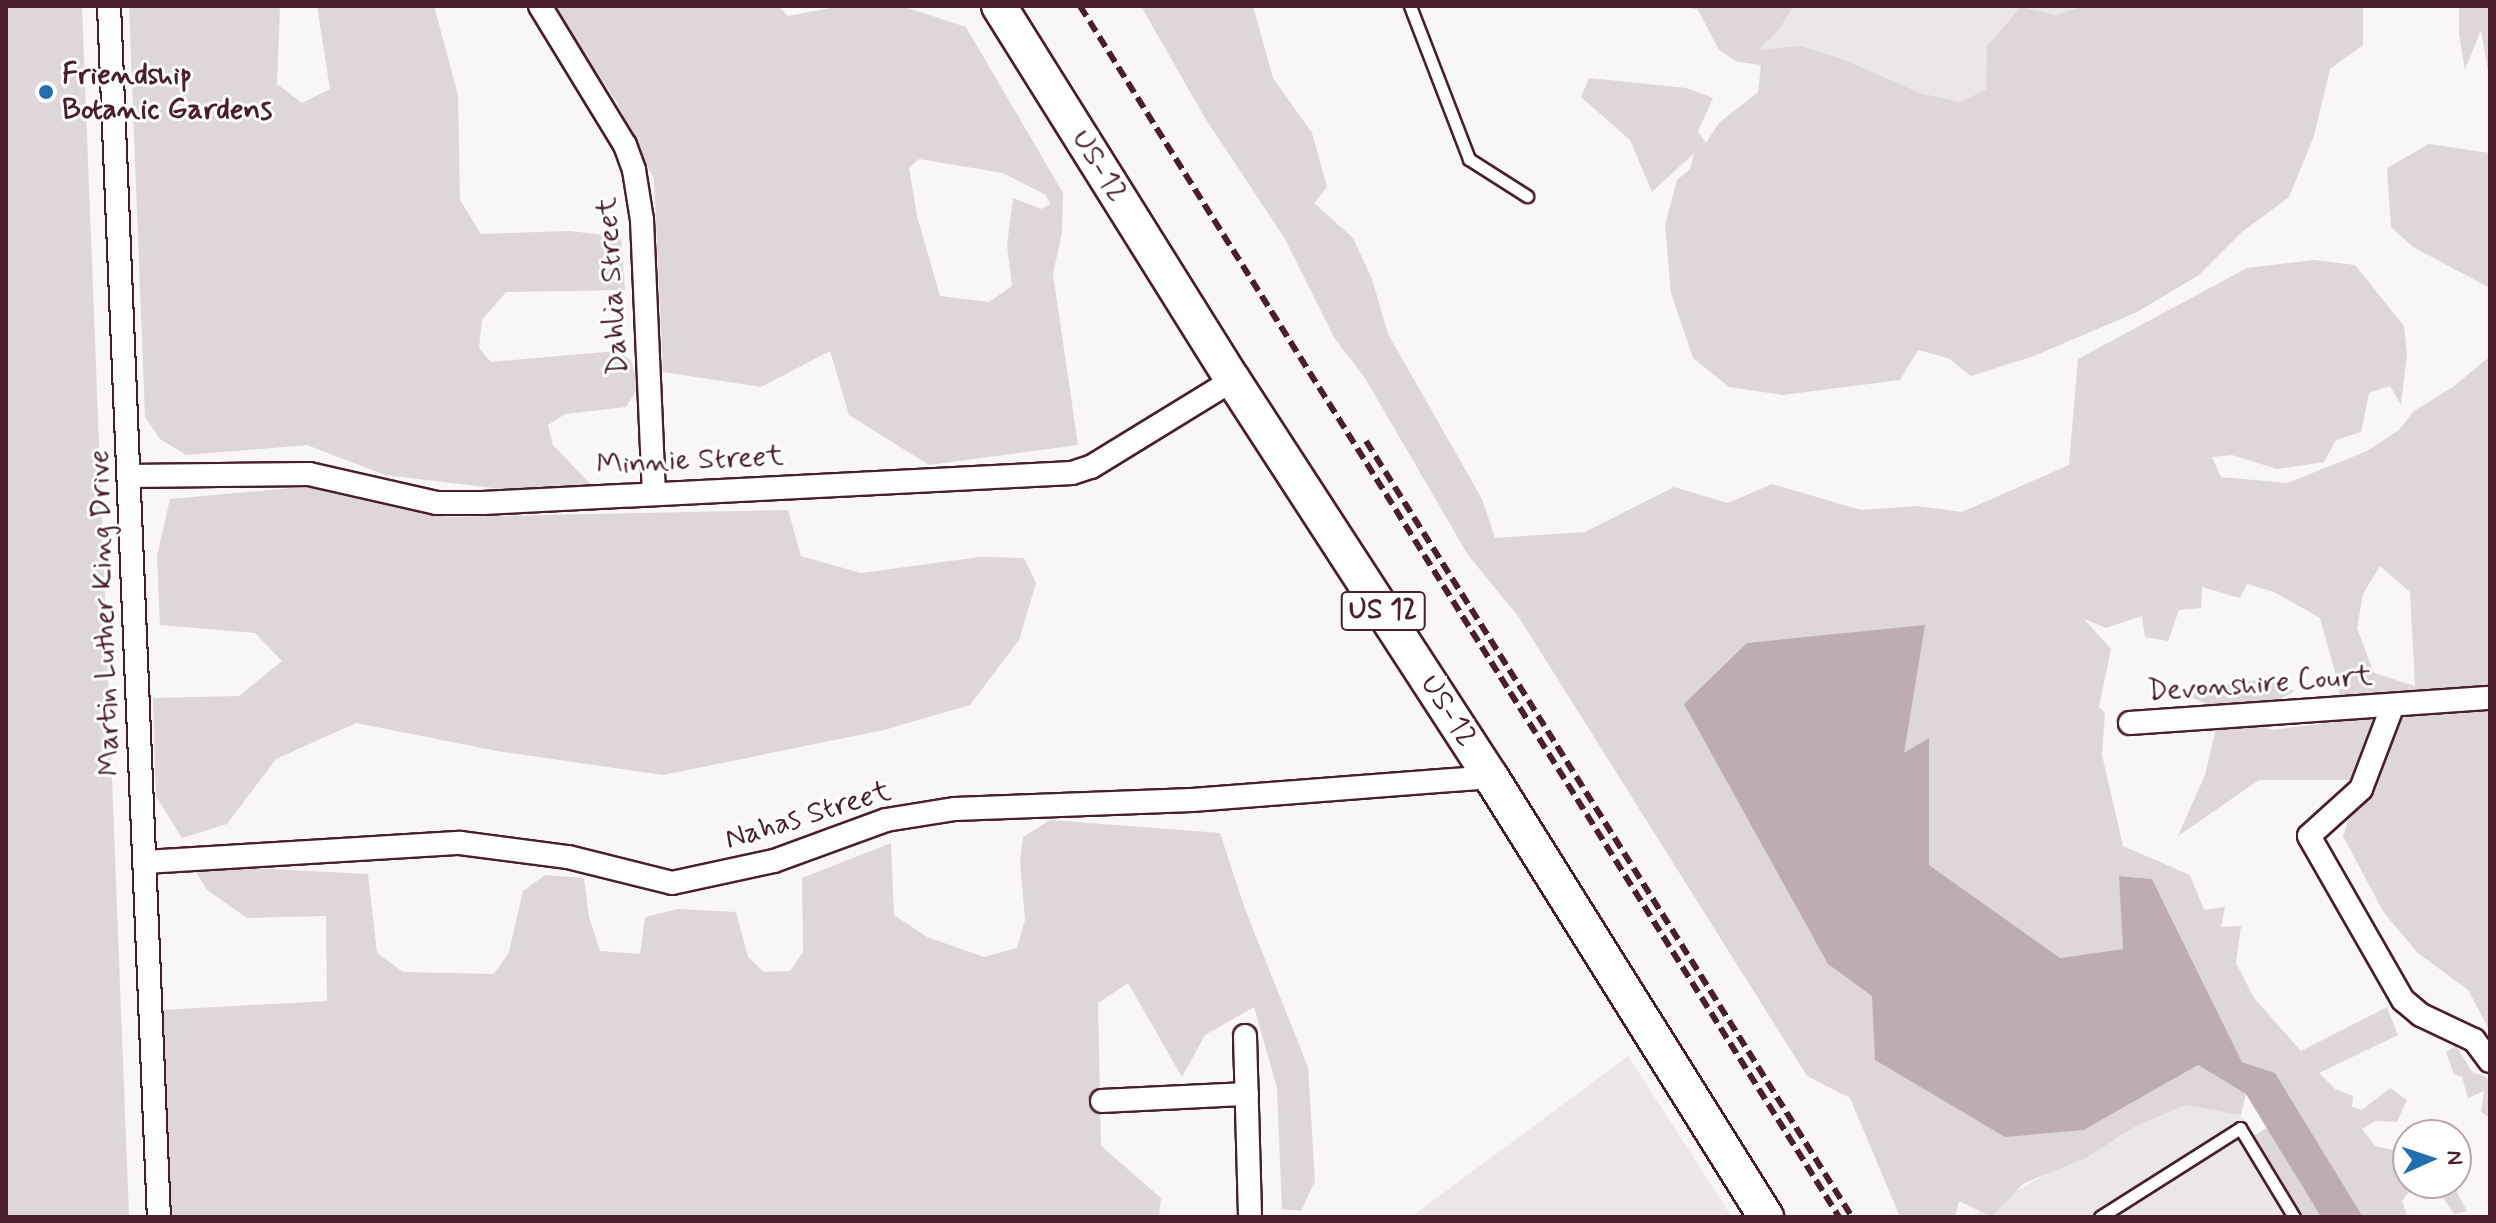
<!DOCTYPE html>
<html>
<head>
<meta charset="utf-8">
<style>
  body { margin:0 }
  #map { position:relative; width:2496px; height:1223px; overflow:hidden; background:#f8f6f7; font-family:Mynerve,sans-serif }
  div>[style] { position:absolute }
  .built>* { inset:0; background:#ebe6e8 }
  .green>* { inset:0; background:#ded6d9 }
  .water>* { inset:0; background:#bdadb0 }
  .roads { filter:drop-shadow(2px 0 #4a1f2b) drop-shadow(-2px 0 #4a1f2b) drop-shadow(0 2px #4a1f2b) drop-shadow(0 -2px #4a1f2b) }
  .service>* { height:11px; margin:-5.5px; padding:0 5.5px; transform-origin:5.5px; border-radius:5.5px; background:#fff }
  .minor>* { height:22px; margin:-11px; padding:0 11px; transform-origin:11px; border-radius:11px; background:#fff }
  .primary>* { height:34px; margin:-17px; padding:0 17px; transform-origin:17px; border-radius:17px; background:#fff }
  .rail>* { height:6px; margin-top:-3px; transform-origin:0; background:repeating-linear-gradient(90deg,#4a1f2b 0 12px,transparent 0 18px) }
  .dots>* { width:22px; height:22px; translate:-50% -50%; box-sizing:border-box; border:4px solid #fff; border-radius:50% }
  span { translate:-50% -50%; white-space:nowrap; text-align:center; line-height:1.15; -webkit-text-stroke:6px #fff; paint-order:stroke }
  .shield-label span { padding:2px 6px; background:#fff; border:2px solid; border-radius:6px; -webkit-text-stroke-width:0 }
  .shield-label { font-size:28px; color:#4a1f2b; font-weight:700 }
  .poi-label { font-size:30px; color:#4a1f2b; font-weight:700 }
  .left { translate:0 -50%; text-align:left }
  .street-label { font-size:30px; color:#4a1f2b }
  .frame { position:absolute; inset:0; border:8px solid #4a1f2b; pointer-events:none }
  .north { position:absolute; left:2392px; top:1119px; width:80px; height:80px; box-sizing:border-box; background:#fff; border:2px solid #b7a5aa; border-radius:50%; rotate:87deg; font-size:22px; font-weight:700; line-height:32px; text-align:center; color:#4a1f2b }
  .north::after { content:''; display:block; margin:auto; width:28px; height:36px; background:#1f6fb2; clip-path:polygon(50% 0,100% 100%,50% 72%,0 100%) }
</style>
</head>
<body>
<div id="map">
  <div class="built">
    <i style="clip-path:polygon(1794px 6px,2085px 6px,2055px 15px,1987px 46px,1986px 89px,1961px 102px,1920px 93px,1845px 60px,1757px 50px,1777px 32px)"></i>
    <i style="clip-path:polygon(1628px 1056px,1732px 1217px,1411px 1217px)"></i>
    <i style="clip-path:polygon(2207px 1083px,2241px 1115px,2301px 1217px,1971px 1217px)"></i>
  </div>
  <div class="green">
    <i style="clip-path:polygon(6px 6px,82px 6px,129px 1217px,6px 1217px)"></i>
    <i style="clip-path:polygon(129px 6px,280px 6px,277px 84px,302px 103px,330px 89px,317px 6px,434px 6px,458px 95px,460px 200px,481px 234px,570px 231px,621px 237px,625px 290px,506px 292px,482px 320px,479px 348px,491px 362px,616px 351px,631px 360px,638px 388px,626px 407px,565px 414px,548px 425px,553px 445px,594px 488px,527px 492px,385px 475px,307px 445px,186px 455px,160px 439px,145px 417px)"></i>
    <i style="clip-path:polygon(evenodd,550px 6px,778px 6px,788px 16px,842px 6px,902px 6px,966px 27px,1063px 193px,1062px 232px,1053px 274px,1078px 445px,929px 465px,849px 415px,830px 351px,761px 387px,663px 372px,654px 179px,615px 99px,550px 6px,919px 159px,1003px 173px,1046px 195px,1050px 204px,1041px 209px,1013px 198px,1007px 245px,1012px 286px,989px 302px,940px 296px,917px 216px,909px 168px,919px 159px)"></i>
    <i style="clip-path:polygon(evenodd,1141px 6px,1253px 6px,1273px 78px,1312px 133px,1327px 187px,1314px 203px,1353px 238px,1372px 279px,1388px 334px,1482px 499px,1495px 538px,1585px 532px,1674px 487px,1728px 503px,1772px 484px,1861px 510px,1917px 506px,1962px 512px,2069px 465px,2078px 359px,2247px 268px,2314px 260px,2355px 265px,2404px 326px,2407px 354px,2401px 405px,2390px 386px,2369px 393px,2361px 432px,2336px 440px,2324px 462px,2277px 469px,2232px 455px,2212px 457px,2221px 477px,2287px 483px,2365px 452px,2399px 430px,2414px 411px,2453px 387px,2490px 356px,2490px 1031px,2468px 990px,2418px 953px,2384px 913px,2343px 836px,2362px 780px,2259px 780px,2178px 836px,2205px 775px,2219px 716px,2207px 704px,2177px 691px,2273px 678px,2294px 691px,2243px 721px,2272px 730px,2342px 721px,2338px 683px,2320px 618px,2274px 592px,2247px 584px,2240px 598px,2202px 587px,2201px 608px,2179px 610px,2168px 641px,2145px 637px,2142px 616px,2106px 628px,2084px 619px,2111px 649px,2099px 707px,2105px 713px,2102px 755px,2123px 846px,2190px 875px,2204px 910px,2225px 907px,2221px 927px,2241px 926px,2236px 963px,2254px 998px,2301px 1051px,2387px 1007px,2398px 1035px,2319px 1073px,2335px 1089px,2353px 1096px,2352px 1107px,2362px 1110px,2390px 1088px,2407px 1100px,2397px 1122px,2375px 1121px,2362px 1129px,2375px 1146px,2393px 1150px,2407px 1130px,2412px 1135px,2408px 1135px,2408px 1151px,2399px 1172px,2408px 1183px,2421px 1183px,2415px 1188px,2428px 1200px,2409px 1192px,2402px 1201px,2408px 1217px,2363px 1217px,2275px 1073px,2242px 1062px,2152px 879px,2120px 876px,2123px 949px,2060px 958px,1929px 865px,1928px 739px,1904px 755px,1828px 964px,2084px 1130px,2198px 1065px,2246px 1094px,2241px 1115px,2185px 1105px,2132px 1128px,2086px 1158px,2024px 1183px,1992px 1217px,1959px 1201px,1955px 1217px,1900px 1217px,1850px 1098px,1807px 1076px,1518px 616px,1468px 555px,1365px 378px,1335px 339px,1284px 237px,1205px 118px,1141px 6px,2380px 566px,2410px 592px,2415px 686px,2374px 673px,2357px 628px,2363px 594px,2380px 566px)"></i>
    <i style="clip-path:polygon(1686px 6px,1794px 6px,1777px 32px,1758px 50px,1800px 46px,1845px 60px,1920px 93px,1961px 102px,1986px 89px,1987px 46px,2021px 7px,2055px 15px,2085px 6px,2363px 6px,2363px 45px,2330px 69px,2314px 136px,2289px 197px,2242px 232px,2199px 275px,2137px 312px,2034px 356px,1971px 376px,1948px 358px,1918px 350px,1900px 380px,1783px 395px,1729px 387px,1693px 358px,1671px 293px,1665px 225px,1677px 180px,1690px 169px,1694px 153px,1652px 192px,1630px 140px,1581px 97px,1589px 78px,1686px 88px,1713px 98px,1698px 131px,1706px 143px,1719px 123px,1758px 92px,1761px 65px,1738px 62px,1719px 50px,1698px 10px)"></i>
    <i style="clip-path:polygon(2459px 6px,2490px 6px,2490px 83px,2481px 30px,2465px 70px,2459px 35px)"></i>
    <i style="clip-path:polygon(2429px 144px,2490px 153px,2490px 288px,2413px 247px,2391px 227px,2387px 168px)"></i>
    <i style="clip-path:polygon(326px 485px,389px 505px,448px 517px,788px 510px,801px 556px,861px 573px,980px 557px,1024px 558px,1036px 583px,1019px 640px,970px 705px,884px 730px,663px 775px,497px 751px,356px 723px,276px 759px,227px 824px,182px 838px,156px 796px,153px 698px,239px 696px,282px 661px,255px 633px,160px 625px,157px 556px,170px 499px)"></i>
    <i style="clip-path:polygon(1050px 820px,1220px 833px,1245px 909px,1308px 1067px,1315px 1181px,1301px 1211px,1282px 1209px,1277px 1088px,1254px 1007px,1205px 1035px,1182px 1077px,1128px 983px,1098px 1003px,1101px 1146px,1161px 1198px,1159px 1217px,169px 1217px,161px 1010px,327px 1001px,326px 916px,247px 918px,207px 890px,195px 870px,229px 867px,368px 874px,377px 953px,403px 972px,494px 974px,509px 952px,523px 891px,545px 875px,584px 878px,589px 917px,600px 951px,640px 954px,645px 917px,678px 909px,736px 912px,748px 957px,764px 972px,790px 971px,803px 952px,802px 878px,891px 843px,894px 915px,927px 937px,984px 957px,1017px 948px,1025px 920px,1020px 861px,1023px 837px)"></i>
    <i style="clip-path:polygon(2456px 1046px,2473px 1073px,2485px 1076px,2490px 1083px,2490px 1118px,2481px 1112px,2484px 1091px,2468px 1098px,2462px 1077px,2454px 1074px,2446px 1052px)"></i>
    <i style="clip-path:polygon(2267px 1128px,2321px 1217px,2301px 1217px,2253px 1136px)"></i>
    <i style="clip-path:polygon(2433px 1183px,2452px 1183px,2467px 1211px,2454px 1214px)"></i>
  </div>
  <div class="water">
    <i style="clip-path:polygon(1925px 625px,1904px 753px,1929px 738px,1929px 865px,2060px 958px,2123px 949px,2119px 876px,2152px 879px,2242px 1062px,2275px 1073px,2363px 1217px,2321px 1217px,2246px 1094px,2198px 1065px,2084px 1130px,2005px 1137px,1875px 1060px,1872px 996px,1828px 964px,1684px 704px,1747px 643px)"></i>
  </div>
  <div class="roads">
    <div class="service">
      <i style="left:1410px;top:6px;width:164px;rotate:68.9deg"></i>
      <i style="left:1469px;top:159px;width:69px;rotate:32.5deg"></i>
      <i style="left:2100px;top:1217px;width:166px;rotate:-32.4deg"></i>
      <i style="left:2240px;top:1128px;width:104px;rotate:58.8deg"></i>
    </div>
    <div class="minor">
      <i style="left:109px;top:6px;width:1212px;rotate:87.64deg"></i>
      <i style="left:540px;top:6px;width:163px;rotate:58.6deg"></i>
      <i style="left:625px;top:145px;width:27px;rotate:70deg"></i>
      <i style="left:634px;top:170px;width:51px;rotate:80.9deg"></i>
      <i style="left:642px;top:220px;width:272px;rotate:87.5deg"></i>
      <i style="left:129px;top:476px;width:180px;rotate:-0.6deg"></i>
      <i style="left:309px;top:474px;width:131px;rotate:12.8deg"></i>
      <i style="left:437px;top:503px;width:46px"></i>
      <i style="left:483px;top:503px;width:590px;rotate:-2.92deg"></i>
      <i style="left:1072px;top:473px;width:20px;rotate:-18deg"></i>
      <i style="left:1091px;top:467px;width:167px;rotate:-31.5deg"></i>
      <i style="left:2393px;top:705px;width:90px;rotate:110.9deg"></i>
      <i style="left:2361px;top:789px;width:70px;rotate:137.9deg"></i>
      <i style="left:2309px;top:836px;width:189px;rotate:60.2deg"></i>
      <i style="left:2403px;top:1000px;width:23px;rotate:40deg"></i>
      <i style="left:2421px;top:1015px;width:59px;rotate:25.3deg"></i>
      <i style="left:2474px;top:1040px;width:26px;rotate:53deg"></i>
      <i style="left:2130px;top:723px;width:361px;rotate:-4deg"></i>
      <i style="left:145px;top:862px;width:316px;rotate:-3.5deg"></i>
      <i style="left:460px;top:843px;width:109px;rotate:7.4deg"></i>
      <i style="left:568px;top:857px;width:107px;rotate:14deg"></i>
      <i style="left:672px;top:883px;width:104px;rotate:-12.2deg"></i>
      <i style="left:774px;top:861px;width:119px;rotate:-20.1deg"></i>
      <i style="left:886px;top:820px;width:70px;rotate:-9.1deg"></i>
      <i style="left:955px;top:809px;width:237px;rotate:-2.2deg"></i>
      <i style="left:1192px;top:800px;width:300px;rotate:-4.4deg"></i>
      <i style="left:1245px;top:1036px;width:181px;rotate:88.4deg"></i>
      <i style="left:1102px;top:1101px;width:145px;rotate:-2.8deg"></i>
    </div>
    <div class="primary">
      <i style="left:999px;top:6px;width:441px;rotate:58deg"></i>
      <i style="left:1233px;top:380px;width:473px;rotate:57deg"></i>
      <i style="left:1491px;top:777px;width:519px;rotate:57.99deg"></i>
    </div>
  </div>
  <div class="rail">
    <i style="left:1080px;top:6px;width:1429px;rotate:57.92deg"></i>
    <i style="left:1366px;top:441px;width:916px;rotate:57.94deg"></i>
  </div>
  <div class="dots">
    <i style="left:46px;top:92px;background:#1f6fb2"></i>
  </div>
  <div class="shield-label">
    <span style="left:1383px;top:611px">US 12</span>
  </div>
  <div class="poi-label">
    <span class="left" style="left:62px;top:92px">Friendship<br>Botanic Gardens</span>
  </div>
  <div class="street-label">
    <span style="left:1099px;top:166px;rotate:58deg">US-12</span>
    <span style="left:613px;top:286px;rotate:-94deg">Dahlia Street</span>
    <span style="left:690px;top:461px;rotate:-3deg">Minnie Street</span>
    <span style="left:105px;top:613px;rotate:-92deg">Martin Luther King Drive</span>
    <span style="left:2260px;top:684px;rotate:-4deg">Devonshire Court</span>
    <span style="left:1448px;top:711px;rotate:57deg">US-12</span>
    <span style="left:808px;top:816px;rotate:-17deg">Nahas Street</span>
  </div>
  <div class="frame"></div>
  <div class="north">N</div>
</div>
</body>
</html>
